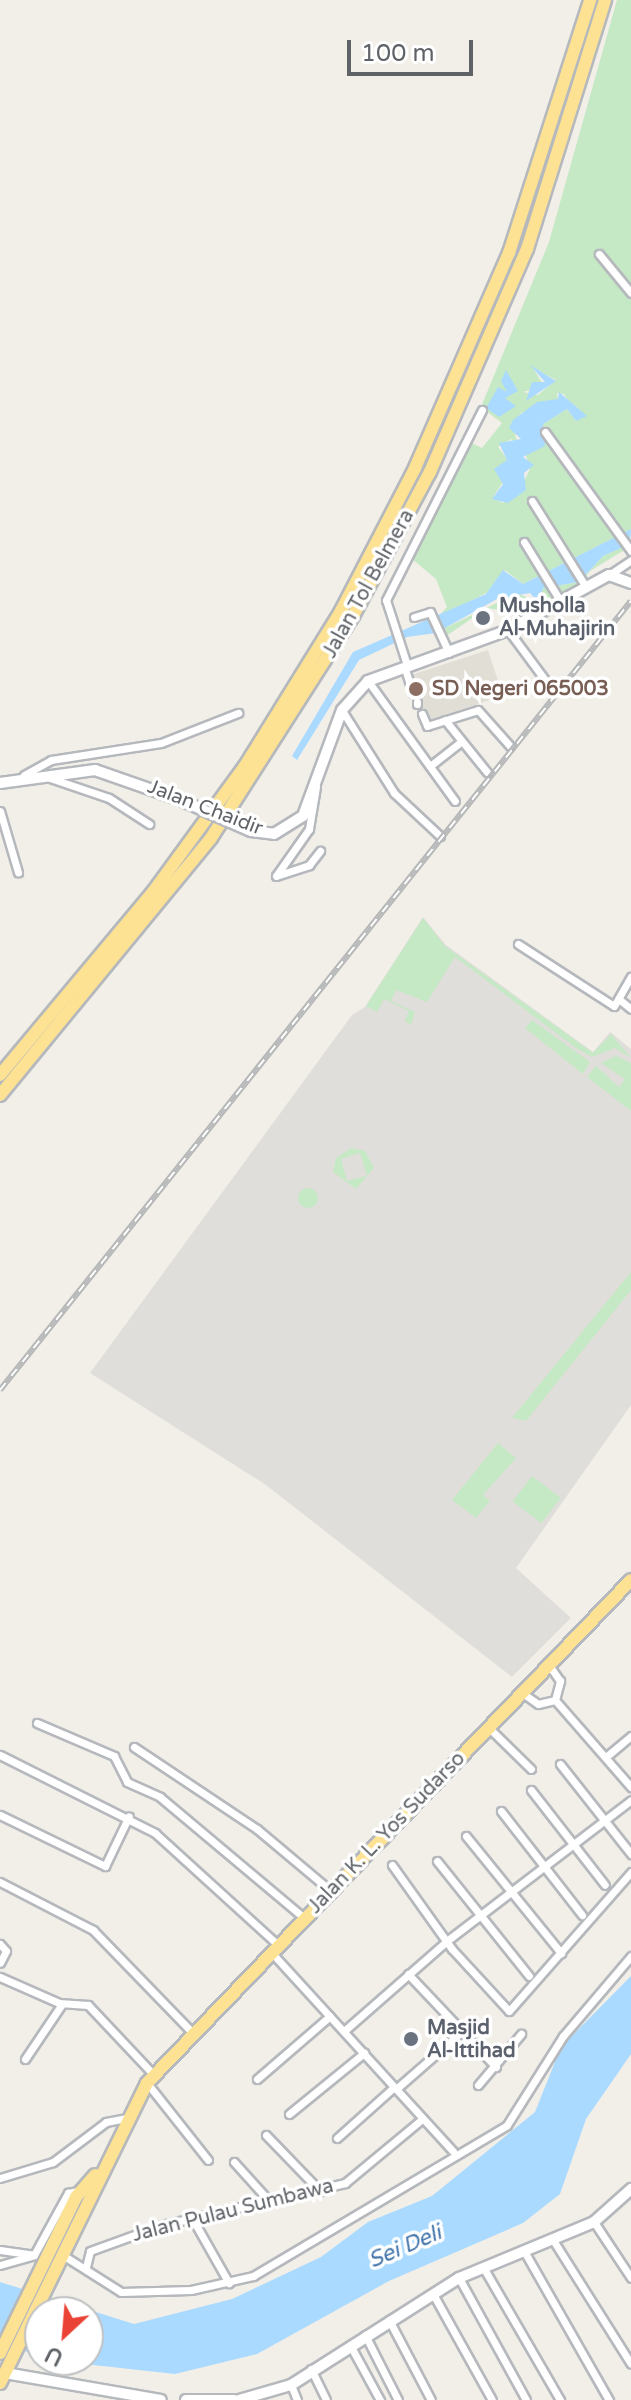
<!DOCTYPE html>
<html>
<head>
<meta charset="utf-8">
<style>
  body { margin:0 }
  #map { position:relative; width:631px; height:2400px; overflow:hidden; background:#f1efe8; font-family:"Varela Round",sans-serif }
  div>[style] { position:absolute }
  .industrial>* { inset:0; background:#e0deda }
  .education>* { inset:0; background:#e1ded6; transform-origin:0 0 }
  .green>* { inset:0; background:#c5e8c5; transform-origin:0 0 }
  .round { border-radius:50% }
  .water>* { inset:0; background:#aadaff }
  .roads { filter:drop-shadow(2px 0 #b5b8bc) drop-shadow(-2px 0 #b5b8bc) drop-shadow(0 2px #b5b8bc) drop-shadow(0 -2px #b5b8bc) }
  .street>* { height:7px; margin:-3.5px; padding:0 3.5px; transform-origin:3.5px; border-radius:3.5px; background:#fff }
  .secondary>* { height:10px; margin:-5px; padding:0 5px; transform-origin:5px; border-radius:5px; background:#fff }
  .highway>* { height:12px; margin:-6px; padding:0 6px; transform-origin:6px; border-radius:6px; background:#fde293 }
  .rail>* { height:6px; margin-top:-3px; transform-origin:0; background:repeating-linear-gradient(90deg,#fff 0 9px,#b6b7b8 0 18px); box-sizing:border-box; border-block:2px solid #b6b7b8 }
  .bridges { filter:drop-shadow(2px 0 #b6babf) drop-shadow(-2px 0 #b6babf) drop-shadow(0 2px #b6babf) drop-shadow(0 -2px #b6babf) }
  .secondary-bridge>* { height:10px; margin:-5px; padding:0 5px; transform-origin:5px; border-radius:5px; background:#fff }
  .dots>* { width:22px; height:22px; translate:-50% -50%; box-sizing:border-box; border:4px solid #fff; border-radius:50% }
  span { translate:-50% -50%; white-space:nowrap; text-align:center; line-height:1.15; -webkit-text-stroke:7px #fff; paint-order:stroke }
  .street-label { font-size:20px; color:#5f6368 }
  .worship-label { font-size:20px; color:#5b616d; font-weight:700 }
  .left { translate:0 -50%; text-align:left }
  .education-label { font-size:20px; color:#785e54; font-weight:700 }
  .water-label { font-size:22px; color:#4174aa; font-style:italic }
  .north { position:absolute; left:24px; top:2296px; width:80px; height:80px; box-sizing:border-box; background:#fff; border:2px solid #bfc1c3; border-radius:50%; rotate:206deg; font-size:22px; font-weight:700; line-height:32px; text-align:center; color:#5f6368 }
  .north::after { content:''; display:block; margin:auto; width:28px; height:36px; background:#ea4335; clip-path:polygon(50% 0,100% 100%,50% 72%,0 100%) }
  .scale { position:absolute; left:347px; top:40px; width:126px; height:36px; box-sizing:border-box; border:4px solid #5f6368; border-top:0; padding-left:10px; font-size:24px; line-height:28px; white-space:nowrap; color:#5f6368; -webkit-text-stroke:6px #fff; paint-order:stroke }
</style>
</head>
<body>
<div id="map">
  <div class="industrial">
    <i style="clip-path:polygon(423px 917px,446px 945px,593px 1052px,610px 1032px,631px 1049px,631px 1405px,516px 1568px,571px 1618px,512px 1677px,266px 1485px,90px 1373px,352px 1015px,365px 1007px)"></i>
  </div>
  <div class="education">
    <i style="left:488px;top:650px;width:48px;height:85px;rotate:72deg"></i>
  </div>
  <div class="green">
    <i style="clip-path:polygon(evenodd,617px 0,631px 0,631px 529px,523px 584px,505px 570px,496px 588px,437px 618px,447px 607px,436px 579px,412px 559px,467px 441px,482px 448px,502px 423px,481px 407px,549px 242px,617px 0,533px 368px,556px 380px,538px 395px,523px 392px,544px 386px,533px 368px,617px 0,557px 393px,564px 394px,574px 412px,584px 414px,576px 421px,567px 409px,543px 424px,542px 445px,525px 452px,530px 469px,523px 483px,503px 503px,493px 497px,503px 482px,495px 469px,508px 460px,498px 447px,511px 439px,518px 444px,513px 428px,521px 413px,558px 400px,557px 393px)"></i>
    <i style="clip-path:polygon(631px 543px,631px 546px,590px 571px,581px 583px,521px 613px,487px 608px,446px 636px,441px 630px,517px 593px,539px 603px,543px 588px,579px 582px,603px 556px)"></i>
    <i style="clip-path:polygon(423px 918px,445px 946px,593px 1053px,611px 1034px,631px 1058px,615px 1048px,592px 1057px,576px 1048px,455px 957px,427px 1002px,396px 990px,391px 1001px,415px 1012px,411px 1025px,405px 1021px,409px 1011px,384px 999px,377px 1012px,366px 1006px)"></i>
    <i style="clip-path:polygon(532px 1020px,590px 1062px,583px 1074px,525px 1028px)"></i>
    <i style="clip-path:polygon(616px 1056px,631px 1063px,631px 1111px,587px 1077px,596px 1066px,619px 1087px,625px 1079px,601px 1063px)"></i>
    <i style="clip-path:polygon(evenodd,351px 1148px,365px 1151px,374px 1168px,356px 1189px,333px 1172px,336px 1158px,351px 1148px,360px 1153px,367px 1176px,347px 1181px,341px 1159px,360px 1153px)"></i>
    <i class="round" style="left:298px;top:1188px;width:20px;height:20px"></i>
    <i style="clip-path:polygon(631px 1272px,631px 1290px,526px 1421px,512px 1418px)"></i>
    <i style="clip-path:polygon(498px 1443px,516px 1458px,483px 1495px,490px 1501px,476px 1518px,452px 1500px)"></i>
    <i style="left:532px;top:1476px;width:36px;height:32px;rotate:37deg"></i>
  </div>
  <div class="water">
    <i style="clip-path:polygon(530px 365px,556px 381px,526px 401px,532px 382px,545px 382px)"></i>
    <i style="clip-path:polygon(506px 370px,518px 391px,505px 398px,516px 406px,499px 417px,486px 408px,498px 387px,507px 392px,501px 381px)"></i>
    <i style="clip-path:polygon(559px 392px,587px 416px,576px 421px,567px 409px,543px 424px,545px 446px,523px 457px,534px 465px,524px 473px,526px 490px,508px 503px,492px 499px,503px 484px,494px 469px,507px 460px,499px 443px,521px 439px,509px 428px,513px 420px,537px 402px,558px 399px)"></i>
    <i style="clip-path:polygon(631px 529px,630px 544px,603px 556px,579px 582px,543px 588px,539px 603px,530px 593px,497px 599px,436px 633px,407px 637px,359px 660px,297px 760px,292px 756px,353px 652px,486px 594px,503px 570px,523px 584px)"></i>
    <i style="clip-path:polygon(631px 1976px,631px 2054px,586px 2119px,560px 2194px,523px 2223px,389px 2281px,257px 2354px,175px 2374px,48px 2360px,88px 2360px,88px 2312px,40px 2312px,40px 2357px,0 2341px,0 2282px,134px 2324px,232px 2299px,321px 2257px,368px 2222px,432px 2196px,535px 2112px,561px 2047px)"></i>
  </div>
  <div class="roads">
    <div class="street">
      <i style="left:599px;top:254px;width:50px;rotate:50.6deg"></i>
      <i style="left:545px;top:432px;width:147px;rotate:54.1deg"></i>
      <i style="left:532px;top:501px;width:102px;rotate:57.9deg"></i>
      <i style="left:524px;top:542px;width:70px;rotate:58.3deg"></i>
      <i style="left:609px;top:575px;width:27px;rotate:-34deg"></i>
      <i style="left:414px;top:617px;width:17px;rotate:-17deg"></i>
      <i style="left:430px;top:612px;width:45px;rotate:65.1deg"></i>
      <i style="left:508px;top:630px;width:72px;rotate:53.4deg"></i>
      <i style="left:407px;top:665px;width:68px;rotate:-107.9deg"></i>
      <i style="left:386px;top:600px;width:213px;rotate:-63.2deg"></i>
      <i style="left:404px;top:666px;width:28px;rotate:72deg"></i>
      <i style="left:368px;top:681px;width:148px;rotate:54.1deg"></i>
      <i style="left:417px;top:702px;width:2px;rotate:90deg"></i>
      <i style="left:343px;top:712px;width:96px;rotate:57.8deg"></i>
      <i style="left:394px;top:793px;width:63px;rotate:43.1deg"></i>
      <i style="left:422px;top:714px;width:13px;rotate:67deg"></i>
      <i style="left:427px;top:726px;width:53px;rotate:-17.4deg"></i>
      <i style="left:478px;top:710px;width:48px;rotate:48.4deg"></i>
      <i style="left:445px;top:720px;width:67px;rotate:51.1deg"></i>
      <i style="left:430px;top:766px;width:36px;rotate:-38deg"></i>
      <i style="left:24px;top:775px;width:31px;rotate:-29deg"></i>
      <i style="left:51px;top:760px;width:111px;rotate:-8.8deg"></i>
      <i style="left:161px;top:743px;width:83px;rotate:-21.3deg"></i>
      <i style="left:47px;top:777px;width:65px;rotate:18.7deg"></i>
      <i style="left:109px;top:798px;width:48px;rotate:33deg"></i>
      <i style="left:316px;top:787px;width:43px;rotate:99.5deg"></i>
      <i style="left:309px;top:829px;width:57px;rotate:125.1deg"></i>
      <i style="left:276px;top:876px;width:35px;rotate:-18deg"></i>
      <i style="left:309px;top:865px;width:18px;rotate:-52deg"></i>
      <i style="left:0;top:811px;width:64px;rotate:73.6deg"></i>
      <i style="left:518px;top:944px;width:114px;rotate:32.9deg"></i>
      <i style="left:614px;top:1006px;width:34px;rotate:-60deg"></i>
      <i style="left:620px;top:1000px;width:14px;rotate:39deg"></i>
      <i style="left:521px;top:1692px;width:21px;rotate:35deg"></i>
      <i style="left:538px;top:1704px;width:17px;rotate:-13deg"></i>
      <i style="left:555px;top:1700px;width:20px;rotate:-75deg"></i>
      <i style="left:560px;top:1681px;width:21px;rotate:-125deg"></i>
      <i style="left:555px;top:1700px;width:116px;rotate:48.9deg"></i>
      <i style="left:37px;top:1723px;width:84px;rotate:23.2deg"></i>
      <i style="left:114px;top:1756px;width:29px;rotate:63deg"></i>
      <i style="left:127px;top:1782px;width:36px;rotate:24deg"></i>
      <i style="left:160px;top:1797px;width:188px;rotate:40deg"></i>
      <i style="left:488px;top:1727px;width:60px;rotate:44.3deg"></i>
      <i style="left:134px;top:1747px;width:148px;rotate:33.7deg"></i>
      <i style="left:257px;top:1829px;width:97px;rotate:40deg"></i>
      <i style="left:0;top:1755px;width:174px;rotate:26.7deg"></i>
      <i style="left:155px;top:1833px;width:166px;rotate:42.3deg"></i>
      <i style="left:607px;top:1756px;width:31px;rotate:-40deg"></i>
      <i style="left:560px;top:1764px;width:115px;rotate:51.7deg"></i>
      <i style="left:531px;top:1790px;width:120px;rotate:52.1deg"></i>
      <i style="left:501px;top:1811px;width:132px;rotate:52.1deg"></i>
      <i style="left:0;top:1815px;width:117px;rotate:25.9deg"></i>
      <i style="left:105px;top:1866px;width:55px;rotate:-64.4deg"></i>
      <i style="left:466px;top:1836px;width:151px;rotate:50.9deg"></i>
      <i style="left:437px;top:1861px;width:147px;rotate:51.3deg"></i>
      <i style="left:392px;top:1865px;width:103px;rotate:54.5deg"></i>
      <i style="left:452px;top:1949px;width:84px;rotate:47.4deg"></i>
      <i style="left:509px;top:2011px;width:185px;rotate:-48.7deg"></i>
      <i style="left:0;top:1882px;width:105px;rotate:27.3deg"></i>
      <i style="left:93px;top:1930px;width:142px;rotate:45.9deg"></i>
      <i style="left:0;top:1944px;width:9px;rotate:49deg"></i>
      <i style="left:6px;top:1951px;width:13px;rotate:117deg"></i>
      <i style="left:271px;top:1952px;width:270px;rotate:47.6deg"></i>
      <i style="left:408px;top:1974px;width:128px;rotate:46.6deg"></i>
      <i style="left:0;top:1977px;width:64px;rotate:23.8deg"></i>
      <i style="left:59px;top:2003px;width:29px;rotate:4deg"></i>
      <i style="left:88px;top:2005px;width:96px;rotate:46.7deg"></i>
      <i style="left:344px;top:2031px;width:138px;rotate:-41.2deg"></i>
      <i style="left:448px;top:1940px;width:230px;rotate:-37.4deg"></i>
      <i style="left:25px;top:2059px;width:66px;rotate:-56.1deg"></i>
      <i style="left:257px;top:2079px;width:96px;rotate:-40.8deg"></i>
      <i style="left:147px;top:2083px;width:98px;rotate:51.6deg"></i>
      <i style="left:478px;top:2085px;width:67px;rotate:-49.9deg"></i>
      <i style="left:396px;top:2089px;width:85px;rotate:-41.2deg"></i>
      <i style="left:289px;top:2114px;width:97px;rotate:-39.1deg"></i>
      <i style="left:266px;top:2135px;width:78px;rotate:46deg"></i>
      <i style="left:337px;top:2138px;width:76px;rotate:-41.8deg"></i>
      <i style="left:234px;top:2162px;width:55px;rotate:47.9deg"></i>
      <i style="left:0;top:2178px;width:55px;rotate:-16.8deg"></i>
      <i style="left:53px;top:2162px;width:66px;rotate:-37deg"></i>
      <i style="left:106px;top:2122px;width:20px;rotate:-11deg"></i>
      <i style="left:192px;top:2218px;width:75px;rotate:60.4deg"></i>
      <i style="left:594px;top:2222px;width:67px;rotate:56.5deg"></i>
      <i style="left:553px;top:2240px;width:146px;rotate:57.8deg"></i>
      <i style="left:0;top:2250px;width:34px;rotate:8deg"></i>
      <i style="left:34px;top:2255px;width:71px;rotate:-61.3deg"></i>
      <i style="left:68px;top:2193px;width:14px;rotate:-12deg"></i>
      <i style="left:524px;top:2251px;width:172px;rotate:60.3deg"></i>
      <i style="left:61px;top:2254px;width:71px;rotate:32.3deg"></i>
      <i style="left:121px;top:2292px;width:70px;rotate:-1.6deg"></i>
      <i style="left:191px;top:2290px;width:64px;rotate:-12.7deg"></i>
      <i style="left:253px;top:2276px;width:295px;rotate:-30.7deg"></i>
      <i style="left:507px;top:2125px;width:105px;rotate:-57.8deg"></i>
      <i style="left:563px;top:2036px;width:105px;rotate:-49.6deg"></i>
      <i style="left:0;top:2265px;width:35px;rotate:-16deg"></i>
      <i style="left:86px;top:2267px;width:16px;rotate:-76deg"></i>
      <i style="left:90px;top:2251px;width:77px;rotate:-19.9deg"></i>
      <i style="left:162px;top:2225px;width:188px;rotate:-12.9deg"></i>
      <i style="left:345px;top:2183px;width:100px;rotate:-39.7deg"></i>
      <i style="left:483px;top:2267px;width:154px;rotate:59.9deg"></i>
      <i style="left:459px;top:2278px;width:139px;rotate:61.2deg"></i>
      <i style="left:433px;top:2294px;width:121px;rotate:60.9deg"></i>
      <i style="left:389px;top:2320px;width:90px;rotate:62.3deg"></i>
      <i style="left:365px;top:2335px;width:73px;rotate:63.1deg"></i>
      <i style="left:350px;top:2345px;width:63px;rotate:61.4deg"></i>
      <i style="left:311px;top:2369px;width:34px;rotate:64deg"></i>
      <i style="left:291px;top:2385px;width:16px;rotate:68deg"></i>
    </div>
    <div class="secondary">
      <i style="left:0;top:783px;width:96px;rotate:-7.8deg"></i>
      <i style="left:95px;top:770px;width:88px;rotate:19.3deg"></i>
      <i style="left:251px;top:831px;width:23px;rotate:7deg"></i>
      <i style="left:274px;top:834px;width:34px;rotate:-32deg"></i>
      <i style="left:303px;top:816px;width:113px;rotate:-69.8deg"></i>
      <i style="left:342px;top:710px;width:39px;rotate:-48deg"></i>
      <i style="left:368px;top:681px;width:149px;rotate:-20deg"></i>
      <i style="left:508px;top:630px;width:115px;rotate:-28.6deg"></i>
      <i style="left:609px;top:575px;width:23px;rotate:20deg"></i>
      <i style="left:5px;top:2373px;width:158px;rotate:9.8deg"></i>
      <i style="left:186px;top:2400px;width:48px"></i>
      <i style="left:239px;top:2400px;width:54px;rotate:-16.1deg"></i>
      <i style="left:291px;top:2385px;width:199px;rotate:-32.5deg"></i>
      <i style="left:459px;top:2278px;width:146px;rotate:-22.5deg"></i>
      <i style="left:594px;top:2222px;width:50px;rotate:-41.7deg"></i>
    </div>
    <div class="highway">
      <i style="left:0;top:1075px;width:239px;rotate:-50.1deg"></i>
      <i style="left:153px;top:892px;width:156px;rotate:-53.9deg"></i>
      <i style="left:245px;top:766px;width:182px;rotate:-58.2deg"></i>
      <i style="left:341px;top:611px;width:161px;rotate:-62.6deg"></i>
      <i style="left:415px;top:468px;width:235px;rotate:-66.4deg"></i>
      <i style="left:509px;top:253px;width:266px;rotate:-72.2deg"></i>
      <i style="left:0;top:1095px;width:333px;rotate:-50.6deg"></i>
      <i style="left:211px;top:838px;width:264px;rotate:-57.4deg"></i>
      <i style="left:353px;top:616px;width:163px;rotate:-61.9deg"></i>
      <i style="left:430px;top:472px;width:243px;rotate:-66.5deg"></i>
      <i style="left:527px;top:249px;width:261px;rotate:-72.6deg"></i>
      <i style="left:0;top:2353px;width:174px;rotate:-64deg"></i>
      <i style="left:76px;top:2197px;width:29px;rotate:-49deg"></i>
      <i style="left:0;top:2383px;width:334px;rotate:-63.9deg"></i>
      <i style="left:147px;top:2083px;width:698px;rotate:-46.1deg"></i>
    </div>
  </div>
  <div class="rail">
    <i style="left:0;top:1390px;width:1010px;rotate:-51.35deg"></i>
  </div>
  <div class="bridges">
    <div class="secondary-bridge">
      <i style="left:178px;top:799px;width:80px;rotate:23.7deg"></i>
    </div>
  </div>
  <div class="dots">
    <i style="left:483px;top:618px;background:#6b7280"></i>
    <i style="left:416px;top:689px;background:#8d6e63"></i>
    <i style="left:411px;top:2039px;background:#6b7280"></i>
  </div>
  <div class="street-label">
    <span style="left:369px;top:584px;rotate:-61deg">Jalan Tol Belmera</span>
    <span style="left:205px;top:808px;rotate:21deg">Jalan Chaidir</span>
    <span style="left:387px;top:1833px;rotate:-46deg">Jalan K. L. Yos Sudarso</span>
    <span style="left:233px;top:2211px;rotate:-14deg">Jalan Pulau Sumbawa</span>
  </div>
  <div class="worship-label">
    <span class="left" style="left:499px;top:618px">Musholla<br>Al-Muhajirin</span>
    <span class="left" style="left:427px;top:2040px">Masjid<br>Al-Ittihad</span>
  </div>
  <div class="education-label">
    <span class="left" style="left:432px;top:689px">SD Negeri 065003</span>
  </div>
  <div class="water-label">
    <span style="left:405px;top:2247px;rotate:-23deg">Sei Deli</span>
  </div>
  <div class="north">U</div>
  <div class="scale">100 m</div>
</div>
</body>
</html>
